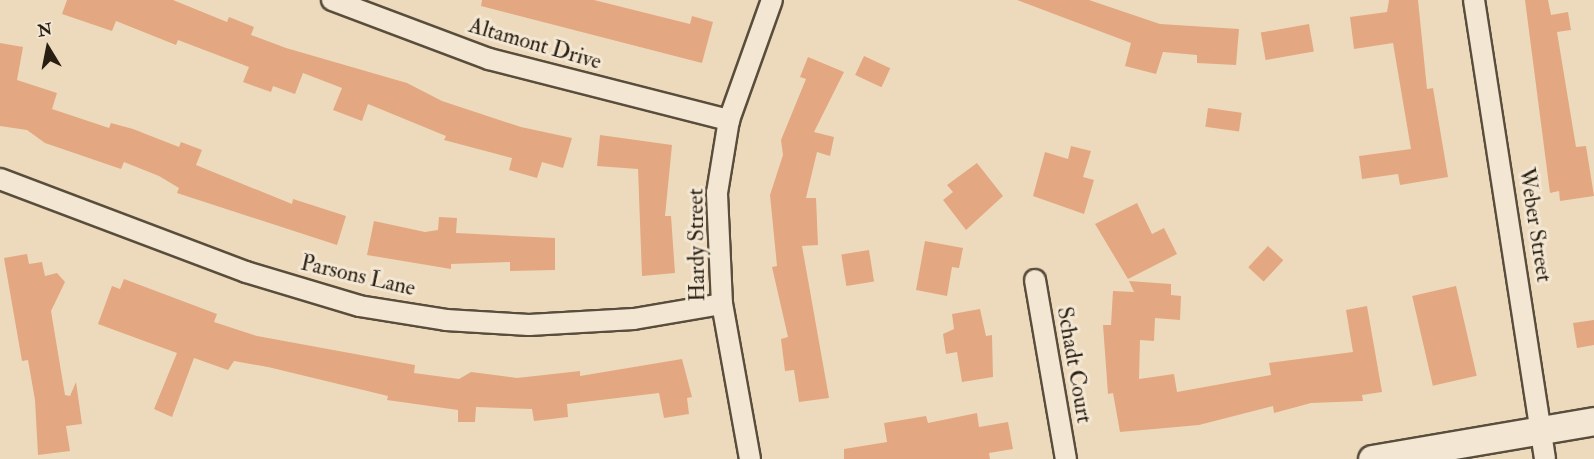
<!DOCTYPE html>
<html>
<head>
<meta charset="utf-8">
<style>
  body { margin:0 }
  #map { position:relative; width:1594px; height:459px; overflow:hidden; background:#eddabc; font-family:"IM FELL Double Pica",serif }
  div>[style] { position:absolute }
  .building>* { inset:0; background:#e3a881; transform-origin:0 0 }
  .roads { filter:drop-shadow(2px 0 #594d3c) drop-shadow(-2px 0 #594d3c) drop-shadow(0 2px #594d3c) drop-shadow(0 -2px #594d3c) }
  .minor>* { height:20px; margin:-10px; padding:0 10px; transform-origin:10px; border-radius:10px; background:#f3e7d3 }
  .secondary>* { height:27px; margin:-13.5px; padding:0 13.5px; transform-origin:13.5px; border-radius:13.5px; background:#f3e7d3 }
  span { translate:-50% -50%; white-space:nowrap; text-align:center; line-height:1.15; -webkit-text-stroke:6px #f3e7d3; paint-order:stroke }
  .street-label { font-size:22px; color:#281e12 }
  .north { position:absolute; left:18px; top:18px; width:60px; height:60px; -webkit-text-stroke:4px #f3e7d3; paint-order:stroke; rotate:350deg; font-size:16px; font-weight:700; line-height:24px; text-align:center; color:#281e12 }
  .north::after { content:''; display:block; margin:auto; width:21px; height:27px; background:#281e12; clip-path:polygon(50% 0,100% 100%,50% 72%,0 100%) }
</style>
</head>
<body>
<div id="map">
  <div class="building">
    <i style="clip-path:polygon(67px 0,173px 0,227px 22px,229px 17px,254px 27px,251px 35px,286px 48px,407px 83px,442px 101px,521px 127px,572px 138px,563px 168px,542px 162px,537px 178px,509px 170px,512px 158px,444px 140px,446px 136px,368px 104px,362px 121px,333px 110px,342px 88px,303px 73px,295px 94px,273px 86px,271px 92px,243px 82px,249px 67px,178px 40px,176px 45px,116px 21px,112px 31px,62px 14px)"></i>
    <i style="clip-path:polygon(482px 0,594px 0,690px 24px,692px 16px,713px 22px,702px 63px,481px 6px)"></i>
    <i style="clip-path:polygon(1017px 0,1089px 0,1160px 24px,1239px 29px,1236px 65px,1197px 63px,1197px 55px,1163px 52px,1156px 74px,1125px 66px,1131px 43px)"></i>
    <i style="clip-path:polygon(1389px 0,1418px 0,1427px 89px,1433px 88px,1448px 177px,1400px 185px,1398px 174px,1362px 179px,1359px 156px,1411px 149px,1393px 43px,1354px 49px,1350px 17px,1387px 12px)"></i>
    <i style="clip-path:polygon(1525px 0,1548px 0,1551px 15px,1568px 12px,1571px 30px,1557px 32px,1576px 147px,1586px 146px,1594px 196px,1560px 201px,1559px 191px,1550px 193px)"></i>
    <i style="left:1309px;top:24px;width:28px;height:49px;rotate:80deg"></i>
    <i style="clip-path:polygon(0 43px,23px 47px,17px 80px,57px 93px,52px 109px,109px 128px,111px 123px,133px 129px,179px 147px,181px 142px,202px 150px,196px 165px,292px 204px,293px 199px,346px 216px,337px 245px,177px 193px,179px 188px,159px 176px,124px 162px,121px 169px,45px 143px,27px 130px,0 126px)"></i>
    <i style="left:864px;top:56px;width:29px;height:21px;rotate:25deg"></i>
    <i style="clip-path:polygon(808px 57px,844px 72px,814px 132px,834px 137px,830px 156px,817px 152px,806px 198px,816px 198px,818px 245px,802px 246px,829px 398px,799px 402px,794px 370px,785px 371px,781px 339px,788px 337px,772px 267px,777px 266px,770px 195px,783px 155px,781px 140px,806px 79px,800px 77px)"></i>
    <i style="left:1208px;top:108px;width:34px;height:19px;rotate:8deg"></i>
    <i style="clip-path:polygon(600px 135px,672px 145px,665px 216px,671px 216px,675px 273px,642px 276px,638px 169px,597px 166px)"></i>
    <i style="clip-path:polygon(1071px 146px,1091px 151px,1083px 177px,1094px 180px,1084px 214px,1033px 196px,1045px 152px,1068px 159px)"></i>
    <i style="clip-path:polygon(977px 163px,1003px 196px,966px 230px,943px 200px,953px 192px,947px 185px)"></i>
    <i style="clip-path:polygon(1137px 203px,1152px 234px,1164px 228px,1177px 254px,1128px 279px,1095px 224px)"></i>
    <i style="clip-path:polygon(439px 217px,457px 218px,456px 233px,555px 238px,555px 270px,510px 271px,510px 262px,451px 264px,451px 269px,367px 255px,374px 221px,425px 232px,438px 230px)"></i>
    <i style="clip-path:polygon(925px 241px,963px 248px,959px 268px,952px 267px,947px 296px,916px 290px)"></i>
    <i style="left:1268px;top:246px;width:21px;height:29px;rotate:43deg"></i>
    <i style="left:869px;top:250px;width:32px;height:28px;rotate:81deg"></i>
    <i style="clip-path:polygon(27px 254px,29px 264px,42px 262px,45px 276px,57px 273px,65px 282px,51px 311px,65px 395px,70px 396px,76px 382px,82px 424px,66px 426px,70px 451px,38px 455px,35px 400px,28px 360px,22px 361px,4px 258px)"></i>
    <i style="clip-path:polygon(124px 279px,217px 314px,214px 322px,257px 336px,415px 365px,414px 373px,459px 379px,471px 372px,517px 378px,580px 371px,580px 376px,682px 359px,692px 397px,687px 398px,689px 414px,664px 418px,659px 393px,567px 404px,568px 417px,534px 421px,532px 409px,476px 407px,475px 422px,458px 422px,458px 410px,387px 400px,388px 396px,268px 367px,234px 361px,228px 370px,194px 358px,172px 417px,154px 409px,177px 353px,98px 324px,112px 286px,120px 289px)"></i>
    <i style="clip-path:polygon(1129px 281px,1171px 284px,1171px 295px,1181px 296px,1180px 320px,1155px 318px,1154px 341px,1140px 340px,1139px 379px,1174px 374px,1177px 392px,1271px 375px,1269px 363px,1353px 352px,1346px 310px,1367px 306px,1382px 392px,1362px 395px,1363px 401px,1311px 403px,1274px 413px,1273px 406px,1199px 425px,1120px 432px,1113px 393px,1108px 394px,1103px 325px,1111px 325px,1113px 291px,1134px 292px)"></i>
    <i style="left:1456px;top:286px;width:92px;height:45px;rotate:77deg"></i>
    <i style="clip-path:polygon(980px 309px,986px 336px,992px 335px,993px 377px,962px 382px,957px 352px,946px 354px,943px 334px,954px 329px,952px 314px)"></i>
    <i style="clip-path:polygon(1594px 320px,1594px 345px,1577px 348px,1573px 323px)"></i>
    <i style="clip-path:polygon(977px 413px,979px 427px,1008px 422px,1013px 449px,989px 453px,990px 459px,844px 459px,844px 449px,887px 442px,884px 423px,926px 416px,928px 423px)"></i>
  </div>
  <div class="roads">
    <div class="minor">
      <i style="left:332px;top:0;width:168px;rotate:20.6deg"></i>
      <i style="left:489px;top:59px;width:248px;rotate:14.3deg"></i>
      <i style="left:1474px;top:0;width:464px;rotate:81.2deg"></i>
      <i style="left:0;top:179px;width:263px;rotate:20.7deg"></i>
      <i style="left:246px;top:272px;width:118px;rotate:16.7deg"></i>
      <i style="left:359px;top:306px;width:88px;rotate:9.1deg"></i>
      <i style="left:446px;top:320px;width:83px;rotate:3.4deg"></i>
      <i style="left:529px;top:325px;width:105px;rotate:-3.3deg"></i>
      <i style="left:634px;top:319px;width:89px;rotate:-9.7deg"></i>
      <i style="left:1035px;top:280px;width:182px;rotate:80.2deg"></i>
      <i style="left:750px;top:459px;width:158px;rotate:-100.2deg"></i>
      <i style="left:722px;top:304px;width:111px;rotate:-92.6deg"></i>
      <i style="left:717px;top:193px;width:74px;rotate:-80.7deg"></i>
      <i style="left:729px;top:120px;width:127px;rotate:-70.3deg"></i>
    </div>
    <div class="secondary">
      <i style="left:1372px;top:459px;width:225px;rotate:-9.7deg"></i>
    </div>
  </div>
  <div class="street-label">
    <span style="left:535px;top:44px;rotate:16deg">Altamont Drive</span>
    <span style="left:1535px;top:225px;rotate:81deg">Weber Street</span>
    <span style="left:697px;top:245px;rotate:-91deg">Hardy Street</span>
    <span style="left:358px;top:276px;rotate:13deg">Parsons Lane</span>
    <span style="left:1074px;top:365px;rotate:80deg">Schadt Court</span>
  </div>
  <div class="north">N</div>
</div>
</body>
</html>
